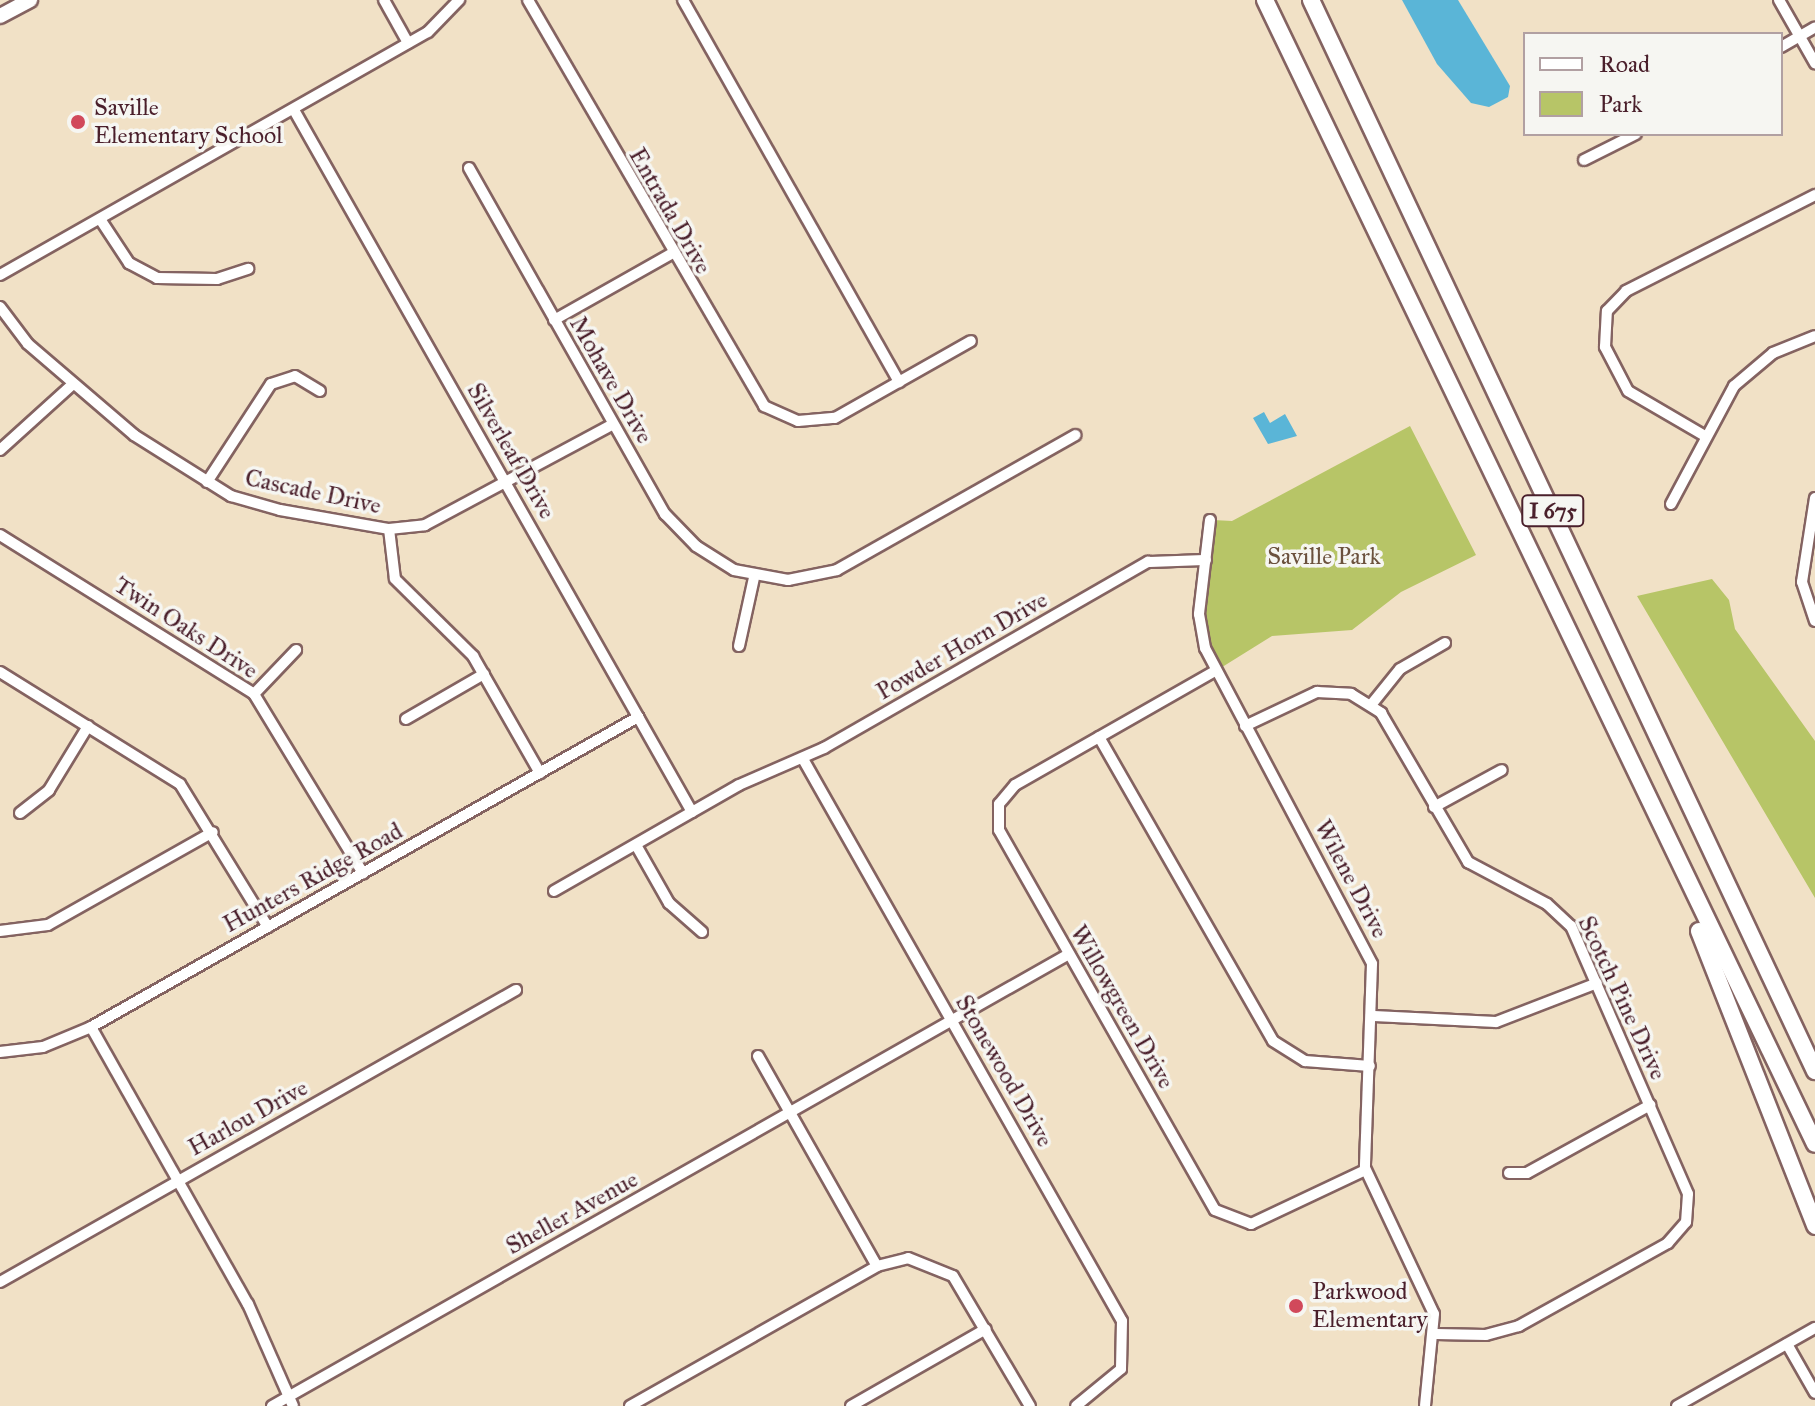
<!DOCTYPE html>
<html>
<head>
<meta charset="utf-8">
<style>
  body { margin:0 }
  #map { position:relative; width:1815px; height:1406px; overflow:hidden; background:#f1e1c6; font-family:"IM FELL Great Primer",serif }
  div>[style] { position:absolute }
  .green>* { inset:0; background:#b7c567 }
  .water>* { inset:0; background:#5ab5d7 }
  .roads { filter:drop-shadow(2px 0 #846361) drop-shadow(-2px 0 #846361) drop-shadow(0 2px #846361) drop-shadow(0 -2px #846361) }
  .minor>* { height:10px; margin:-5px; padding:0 5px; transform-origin:5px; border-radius:5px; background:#fff }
  .major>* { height:14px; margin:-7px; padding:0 7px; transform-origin:7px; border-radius:7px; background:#fff }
  .highway>* { height:16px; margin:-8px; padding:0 8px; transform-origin:8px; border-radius:8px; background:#fff }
  .dots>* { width:22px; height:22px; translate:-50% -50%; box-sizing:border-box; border:4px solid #f6f6f2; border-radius:50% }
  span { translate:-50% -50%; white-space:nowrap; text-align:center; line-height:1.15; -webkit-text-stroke:7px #f6f6f2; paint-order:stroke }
  .shield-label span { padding:2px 6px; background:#f6f6f2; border:2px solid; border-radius:6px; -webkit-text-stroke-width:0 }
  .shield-label { font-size:22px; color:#4a1f2b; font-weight:700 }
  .poi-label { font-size:24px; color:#4a1f2b }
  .left { translate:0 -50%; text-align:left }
  .street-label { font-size:24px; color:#4a1f2b }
  .park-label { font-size:24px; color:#6b513d }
  .legend { position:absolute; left:1523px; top:32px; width:260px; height:104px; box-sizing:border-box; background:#f6f6f2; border:2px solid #b1a0a2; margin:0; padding:10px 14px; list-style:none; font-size:24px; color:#4a1f2b }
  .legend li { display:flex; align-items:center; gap:16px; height:40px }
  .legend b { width:40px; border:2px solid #b1a0a2 }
</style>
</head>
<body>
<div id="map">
  <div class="green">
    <i style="clip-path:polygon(1410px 426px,1476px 555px,1401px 592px,1352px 630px,1272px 636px,1219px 669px,1204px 624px,1213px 520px,1232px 521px)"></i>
    <i style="clip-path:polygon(1712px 579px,1729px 600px,1735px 629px,1815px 741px,1815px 898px,1637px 596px)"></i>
  </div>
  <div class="water">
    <i style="clip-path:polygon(1402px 0,1458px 0,1510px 86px,1508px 97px,1489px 107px,1471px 103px,1437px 64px)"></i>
    <i style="clip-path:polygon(1264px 412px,1270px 423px,1285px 414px,1297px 436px,1268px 444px,1253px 418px)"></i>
  </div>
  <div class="roads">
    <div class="minor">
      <i style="left:384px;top:0;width:49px;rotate:60.8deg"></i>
      <i style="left:528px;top:0;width:470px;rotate:59.8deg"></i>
      <i style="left:764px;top:406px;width:37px;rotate:24deg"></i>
      <i style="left:798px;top:421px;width:37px;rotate:-5deg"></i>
      <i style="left:835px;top:418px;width:156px;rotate:-29.5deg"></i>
      <i style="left:683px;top:0;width:439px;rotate:60.5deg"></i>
      <i style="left:1779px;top:0;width:73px;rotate:60.3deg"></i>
      <i style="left:1781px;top:47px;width:39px;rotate:-30deg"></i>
      <i style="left:294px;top:110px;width:807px;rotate:60.45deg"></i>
      <i style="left:1584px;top:160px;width:58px;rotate:-26.6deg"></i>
      <i style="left:469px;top:168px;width:398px;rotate:60.5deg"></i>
      <i style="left:665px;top:514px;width:45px;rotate:45.9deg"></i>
      <i style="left:696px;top:546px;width:45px;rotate:32.3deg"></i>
      <i style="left:734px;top:570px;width:55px;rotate:10.5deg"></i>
      <i style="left:788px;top:580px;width:50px;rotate:-11.5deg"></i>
      <i style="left:837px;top:570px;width:274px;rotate:-29.5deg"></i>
      <i style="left:100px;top:219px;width:53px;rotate:56.6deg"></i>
      <i style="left:129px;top:263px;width:32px;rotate:28deg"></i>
      <i style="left:157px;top:278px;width:60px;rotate:1deg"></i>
      <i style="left:217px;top:279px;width:33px;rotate:-18deg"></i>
      <i style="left:0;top:275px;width:492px;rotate:-29.6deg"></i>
      <i style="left:428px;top:32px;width:45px;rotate:-45.9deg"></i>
      <i style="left:0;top:307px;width:46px;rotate:52.9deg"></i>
      <i style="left:28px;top:344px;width:140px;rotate:40.6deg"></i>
      <i style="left:134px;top:435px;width:115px;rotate:32.2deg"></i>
      <i style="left:231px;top:496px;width:51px;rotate:15.9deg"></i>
      <i style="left:280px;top:510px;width:111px;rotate:9.9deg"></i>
      <i style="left:389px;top:529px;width:36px;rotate:-6deg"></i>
      <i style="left:425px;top:525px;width:213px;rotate:-28.2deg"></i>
      <i style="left:554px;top:320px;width:134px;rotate:-29.4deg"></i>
      <i style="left:1705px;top:436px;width:89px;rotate:-149.7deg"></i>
      <i style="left:1628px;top:391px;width:50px;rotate:-117.6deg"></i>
      <i style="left:1605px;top:347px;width:36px;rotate:-87deg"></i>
      <i style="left:1607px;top:311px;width:28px;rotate:-46deg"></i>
      <i style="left:1626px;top:291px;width:212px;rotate:-26.9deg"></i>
      <i style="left:0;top:450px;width:98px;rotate:-42.1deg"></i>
      <i style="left:207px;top:482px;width:117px;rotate:-56.9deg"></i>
      <i style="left:271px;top:384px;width:25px;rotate:-18deg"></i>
      <i style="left:295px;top:376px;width:29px;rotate:31deg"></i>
      <i style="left:1815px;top:498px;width:85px;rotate:98.8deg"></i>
      <i style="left:1802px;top:582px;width:41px;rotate:71.6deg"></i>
      <i style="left:1671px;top:504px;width:134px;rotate:-61.9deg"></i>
      <i style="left:1734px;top:386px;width:51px;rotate:-40.2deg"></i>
      <i style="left:1773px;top:353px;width:45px;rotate:-22deg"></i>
      <i style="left:1210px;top:520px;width:95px;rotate:96.7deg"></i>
      <i style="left:1199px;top:614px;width:35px;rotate:80deg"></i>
      <i style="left:1205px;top:648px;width:357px;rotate:62.1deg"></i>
      <i style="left:1372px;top:964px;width:204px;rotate:92deg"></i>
      <i style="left:1365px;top:1168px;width:161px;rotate:64.7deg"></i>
      <i style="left:1434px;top:1314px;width:92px;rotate:95.6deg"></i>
      <i style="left:389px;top:529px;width:50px;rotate:83.2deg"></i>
      <i style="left:395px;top:579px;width:110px;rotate:44.6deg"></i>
      <i style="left:473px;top:656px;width:135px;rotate:60.2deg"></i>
      <i style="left:0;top:535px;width:300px;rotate:32deg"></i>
      <i style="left:254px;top:694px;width:210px;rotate:58.7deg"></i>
      <i style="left:739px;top:646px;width:70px;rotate:-77.6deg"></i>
      <i style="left:1215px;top:671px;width:230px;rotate:150.3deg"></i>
      <i style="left:1015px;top:785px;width:25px;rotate:130deg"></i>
      <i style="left:999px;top:804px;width:26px;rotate:90deg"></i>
      <i style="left:999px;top:830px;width:437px;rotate:60.4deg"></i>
      <i style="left:1215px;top:1210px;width:39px;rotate:21deg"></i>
      <i style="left:1251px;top:1224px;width:126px;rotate:-25.3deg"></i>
      <i style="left:0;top:672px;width:212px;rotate:31.9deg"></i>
      <i style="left:180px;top:784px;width:168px;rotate:58.4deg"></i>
      <i style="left:254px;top:694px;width:61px;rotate:-46.3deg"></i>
      <i style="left:1371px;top:705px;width:46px;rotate:-51.1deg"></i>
      <i style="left:1400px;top:669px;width:52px;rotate:-30deg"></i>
      <i style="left:406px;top:719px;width:90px;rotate:-30deg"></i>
      <i style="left:1245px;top:726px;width:80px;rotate:-25.3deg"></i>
      <i style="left:1317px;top:692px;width:34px;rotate:3deg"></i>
      <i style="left:1351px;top:694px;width:36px;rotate:32deg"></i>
      <i style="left:1381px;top:713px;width:173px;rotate:59.7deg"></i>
      <i style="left:1468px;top:862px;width:89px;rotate:28deg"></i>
      <i style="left:1547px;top:904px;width:33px;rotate:43deg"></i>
      <i style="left:1571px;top:926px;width:292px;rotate:66.4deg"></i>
      <i style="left:1688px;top:1194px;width:28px;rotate:94deg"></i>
      <i style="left:1686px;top:1222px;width:28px;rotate:131deg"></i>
      <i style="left:1668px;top:1243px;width:171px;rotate:150.9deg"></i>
      <i style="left:1519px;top:1326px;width:34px;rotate:165deg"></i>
      <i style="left:1486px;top:1335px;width:50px;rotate:-178.9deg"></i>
      <i style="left:1099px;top:737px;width:350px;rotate:60.2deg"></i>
      <i style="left:1273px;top:1041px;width:38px;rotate:32deg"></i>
      <i style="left:1305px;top:1061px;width:65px;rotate:4.4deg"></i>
      <i style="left:803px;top:759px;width:646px;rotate:60.42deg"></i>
      <i style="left:1122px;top:1321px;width:48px;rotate:91.2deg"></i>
      <i style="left:1121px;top:1369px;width:58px;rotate:140.6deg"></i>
      <i style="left:1434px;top:807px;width:77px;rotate:-28.6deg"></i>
      <i style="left:20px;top:813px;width:37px;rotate:-38deg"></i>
      <i style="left:49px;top:790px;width:75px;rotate:-58.6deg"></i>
      <i style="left:636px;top:845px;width:67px;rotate:60.4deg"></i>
      <i style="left:669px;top:903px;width:44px;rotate:41.3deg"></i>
      <i style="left:554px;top:891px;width:213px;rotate:-29.8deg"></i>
      <i style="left:739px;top:785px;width:93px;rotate:-23.5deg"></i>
      <i style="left:824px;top:748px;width:374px;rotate:-29.9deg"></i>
      <i style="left:1148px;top:562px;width:58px;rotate:-2deg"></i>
      <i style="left:0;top:931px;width:48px;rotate:-7.1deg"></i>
      <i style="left:48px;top:925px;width:189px;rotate:-29.4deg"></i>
      <i style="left:1374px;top:1016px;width:122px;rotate:2.8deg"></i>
      <i style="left:1496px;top:1022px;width:108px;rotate:-21.1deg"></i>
      <i style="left:91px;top:1027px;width:318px;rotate:60.5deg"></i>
      <i style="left:248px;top:1304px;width:111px;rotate:66.2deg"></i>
      <i style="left:0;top:1052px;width:43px;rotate:-6.6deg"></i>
      <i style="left:43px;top:1047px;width:52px;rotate:-22.6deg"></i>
      <i style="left:91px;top:1027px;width:629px;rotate:-29.54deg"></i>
      <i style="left:758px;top:1056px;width:241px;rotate:60.5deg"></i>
      <i style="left:1509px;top:1173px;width:18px"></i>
      <i style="left:1527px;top:1173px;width:141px;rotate:-28.9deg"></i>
      <i style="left:0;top:1282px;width:593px;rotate:-29.51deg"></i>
      <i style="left:1787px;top:1344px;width:56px;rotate:60.3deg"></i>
      <i style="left:272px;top:1406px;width:916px;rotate:-29.56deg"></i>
      <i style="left:630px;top:1406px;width:284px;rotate:-29.5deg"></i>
      <i style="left:877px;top:1266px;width:32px;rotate:-14deg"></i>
      <i style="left:908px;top:1258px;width:48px;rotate:21.8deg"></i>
      <i style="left:953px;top:1276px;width:151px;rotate:59.4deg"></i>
      <i style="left:851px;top:1406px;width:155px;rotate:-29.7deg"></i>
      <i style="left:1677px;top:1406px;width:159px;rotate:-29.5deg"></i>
    </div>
    <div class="major">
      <i style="left:0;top:16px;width:34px;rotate:-28deg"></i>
    </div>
    <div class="highway">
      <i style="left:1265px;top:0;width:1269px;rotate:64.32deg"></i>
      <i style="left:1311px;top:0;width:1184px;rotate:64.8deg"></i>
      <i style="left:1699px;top:931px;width:317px;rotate:68.5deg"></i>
    </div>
  </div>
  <div class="dots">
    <i style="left:78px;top:122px;background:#d1495b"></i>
    <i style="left:1296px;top:1306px;background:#d1495b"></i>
  </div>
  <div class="shield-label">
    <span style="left:1553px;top:511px">I 675</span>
  </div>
  <div class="poi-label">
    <span class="left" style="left:94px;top:122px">Saville<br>Elementary School</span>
    <span class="left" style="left:1312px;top:1306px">Parkwood<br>Elementary</span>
  </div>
  <div class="street-label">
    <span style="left:670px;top:211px;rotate:60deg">Entrada Drive</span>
    <span style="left:611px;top:380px;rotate:60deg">Mohave Drive</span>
    <span style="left:511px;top:451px;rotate:60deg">Silverleaf Drive</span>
    <span style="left:313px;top:492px;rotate:12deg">Cascade Drive</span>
    <span style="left:186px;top:628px;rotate:33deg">Twin Oaks Drive</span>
    <span style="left:962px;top:646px;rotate:-30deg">Powder Horn Drive</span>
    <span style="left:313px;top:878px;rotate:-29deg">Hunters Ridge Road</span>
    <span style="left:1351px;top:879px;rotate:62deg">Wilene Drive</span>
    <span style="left:1622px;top:998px;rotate:65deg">Scotch Pine Drive</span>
    <span style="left:1122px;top:1007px;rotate:60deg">Willowgreen Drive</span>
    <span style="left:1004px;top:1071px;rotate:60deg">Stonewood Drive</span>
    <span style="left:248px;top:1118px;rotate:-29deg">Harlou Drive</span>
    <span style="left:572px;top:1213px;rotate:-29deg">Sheller Avenue</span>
  </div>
  <div class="park-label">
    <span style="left:1324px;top:557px">Saville Park</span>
  </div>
  <ul class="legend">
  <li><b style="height:10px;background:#fff"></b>Road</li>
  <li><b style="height:22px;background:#b7c567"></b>Park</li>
  </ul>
</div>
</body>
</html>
